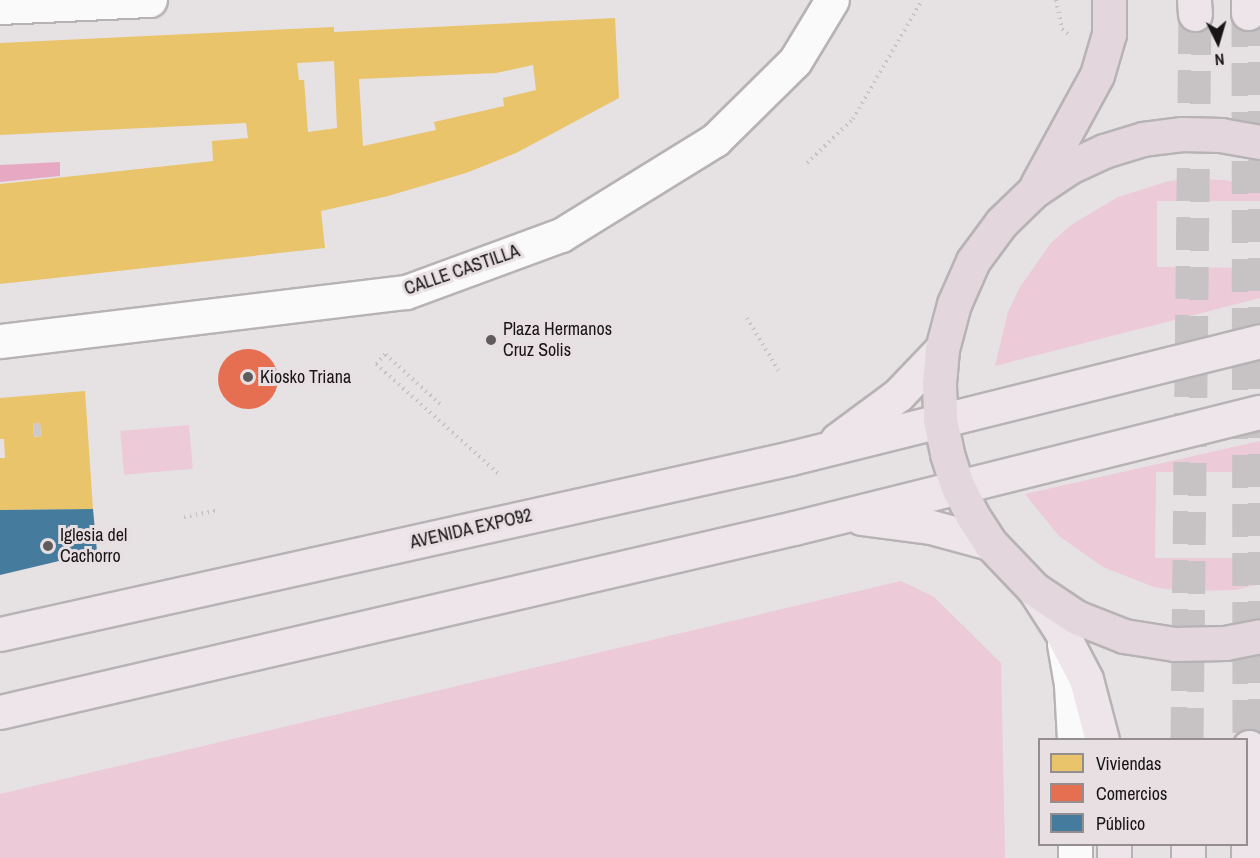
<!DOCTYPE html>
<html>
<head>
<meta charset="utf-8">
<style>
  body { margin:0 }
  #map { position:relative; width:1260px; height:858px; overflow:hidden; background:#e6e1e3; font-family:"Archivo Narrow",sans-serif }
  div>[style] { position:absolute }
  .green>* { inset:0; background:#eccad8; transform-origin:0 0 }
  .water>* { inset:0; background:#e7a8c4 }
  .homes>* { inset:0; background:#e9c46a }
  .shops>* { inset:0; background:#e76f51 }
  .round { border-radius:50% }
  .public>* { inset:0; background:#457b9d }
  .building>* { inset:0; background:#cecacc; transform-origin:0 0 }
  .major-tunnel>* { height:33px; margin-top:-16.5px; transform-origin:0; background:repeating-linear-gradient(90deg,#c7c2c4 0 33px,transparent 0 49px) }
  .path>* { height:4px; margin-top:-2px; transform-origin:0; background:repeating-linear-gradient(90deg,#c4c2c3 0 1.5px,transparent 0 6px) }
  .roads { filter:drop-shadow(2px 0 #b7b3b5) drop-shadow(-2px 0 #b7b3b5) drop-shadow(0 2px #b7b3b5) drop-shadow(0 -2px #b7b3b5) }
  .minor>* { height:33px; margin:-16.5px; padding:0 16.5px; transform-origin:16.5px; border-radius:16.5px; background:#fbfafb }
  .major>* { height:33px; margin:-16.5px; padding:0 16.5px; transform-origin:16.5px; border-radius:16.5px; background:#ede5e9 }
  .highway>* { height:33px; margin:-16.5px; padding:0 16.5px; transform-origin:16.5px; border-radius:16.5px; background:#e3d7dd }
  .dots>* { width:16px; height:16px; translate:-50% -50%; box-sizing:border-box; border:3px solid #e8dfe3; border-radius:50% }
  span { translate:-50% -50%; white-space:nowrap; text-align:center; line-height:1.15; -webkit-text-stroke:6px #e8dfe3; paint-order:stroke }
  .street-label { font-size:18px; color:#181516 }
  .poi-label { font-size:18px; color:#181516 }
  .left { translate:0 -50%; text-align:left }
  .legend { position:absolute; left:1038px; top:738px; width:210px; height:108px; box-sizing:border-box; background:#e8dfe3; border:2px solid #958e91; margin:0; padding:8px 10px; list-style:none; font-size:18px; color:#181516 }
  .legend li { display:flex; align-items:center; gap:12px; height:30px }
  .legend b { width:30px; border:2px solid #958e91 }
  .north { position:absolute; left:1188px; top:12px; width:60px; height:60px; -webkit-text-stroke:4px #e8dfe3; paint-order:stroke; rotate:175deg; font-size:16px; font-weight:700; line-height:24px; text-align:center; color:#181516 }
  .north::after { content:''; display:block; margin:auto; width:21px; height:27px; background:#181516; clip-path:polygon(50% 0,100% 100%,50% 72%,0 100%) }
</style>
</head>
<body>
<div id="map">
  <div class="green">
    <i style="clip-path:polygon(1196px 179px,1224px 180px,1260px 187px,1260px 201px,1157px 201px,1157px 267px,1260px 268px,1260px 298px,995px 366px,1008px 312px,1020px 287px,1051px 243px,1071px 225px,1118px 197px,1169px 181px)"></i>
    <i style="left:189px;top:425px;width:44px;height:69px;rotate:85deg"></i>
    <i style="clip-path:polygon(1260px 441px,1260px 472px,1156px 472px,1155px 558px,1260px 558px,1260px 584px,1235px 590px,1180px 591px,1154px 587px,1103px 567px,1059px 536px,1025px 494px)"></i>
    <i style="clip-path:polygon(901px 581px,934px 597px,1001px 663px,1005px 858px,0 858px,0 794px)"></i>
  </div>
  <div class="water">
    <i style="clip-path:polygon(60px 162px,60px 176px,0 182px,0 165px)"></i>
  </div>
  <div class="homes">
    <i style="clip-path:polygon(evenodd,615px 18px,619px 98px,516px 153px,466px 173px,388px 196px,321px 211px,325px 248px,0 284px,0 184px,213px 161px,212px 141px,248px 138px,246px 123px,0 135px,0 43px,334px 27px,334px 32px,615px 18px,334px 61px,337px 128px,308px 132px,304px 80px,299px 80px,297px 63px,334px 61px,615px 18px,533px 65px,536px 90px,503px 98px,504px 106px,434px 122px,436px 130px,363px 146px,359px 79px,496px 73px,533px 65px)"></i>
    <i style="clip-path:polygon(evenodd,85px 391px,93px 509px,0 510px,0 458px,5px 458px,4px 439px,0 439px,0 398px,85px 391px,40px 423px,41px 436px,34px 437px,33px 424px,40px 423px)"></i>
  </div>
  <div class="shops">
    <i class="round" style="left:218px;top:349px;width:60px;height:60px"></i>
  </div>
  <div class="public">
    <i style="clip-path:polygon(93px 509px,97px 552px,0 575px,0 510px)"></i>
  </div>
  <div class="building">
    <i style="left:40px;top:423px;width:13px;height:7px;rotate:86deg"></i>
  </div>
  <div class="major-tunnel">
    <i style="left:1248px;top:13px;width:734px;rotate:89.92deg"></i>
    <i style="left:1187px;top:740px;width:726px;rotate:-89.37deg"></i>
  </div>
  <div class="path">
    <i style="left:1056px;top:0;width:30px;rotate:78deg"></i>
    <i style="left:1062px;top:29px;width:10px;rotate:37deg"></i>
    <i style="left:807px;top:163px;width:64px;rotate:-43.7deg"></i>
    <i style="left:853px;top:119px;width:138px;rotate:-59.9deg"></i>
    <i style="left:747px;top:318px;width:61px;rotate:59.2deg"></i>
    <i style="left:440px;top:404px;width:74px;rotate:-137.7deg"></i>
    <i style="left:385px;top:354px;width:13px;rotate:132deg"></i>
    <i style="left:376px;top:364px;width:166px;rotate:41.8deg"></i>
    <i style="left:184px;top:517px;width:32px;rotate:-11deg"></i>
  </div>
  <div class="roads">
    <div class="minor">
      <i style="left:0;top:7px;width:150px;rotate:-2.7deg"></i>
      <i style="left:0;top:341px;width:409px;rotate:-6.9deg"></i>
      <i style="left:406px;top:292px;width:165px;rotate:-20.2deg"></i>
      <i style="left:561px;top:235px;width:181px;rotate:-31.7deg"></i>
      <i style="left:715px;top:140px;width:112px;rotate:-44.6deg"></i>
      <i style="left:795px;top:61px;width:71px;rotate:-58.8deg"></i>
      <i style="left:1064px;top:644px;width:41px;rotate:80.1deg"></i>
      <i style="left:1071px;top:684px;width:56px;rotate:86.9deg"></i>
      <i style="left:1075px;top:844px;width:14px;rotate:90deg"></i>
    </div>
    <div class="major">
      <i style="left:1194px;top:0;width:14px;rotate:86deg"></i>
      <i style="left:1248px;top:0;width:13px;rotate:90deg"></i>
      <i style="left:837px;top:440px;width:76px;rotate:-36.4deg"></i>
      <i style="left:898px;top:395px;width:64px;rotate:-46.3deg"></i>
      <i style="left:861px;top:518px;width:71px;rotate:7.3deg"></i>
      <i style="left:931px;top:527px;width:61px;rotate:15.2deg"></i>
      <i style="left:1034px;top:589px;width:50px;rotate:57.3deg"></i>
      <i style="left:1061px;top:631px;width:54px;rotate:62.5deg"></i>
      <i style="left:1086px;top:679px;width:63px;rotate:75.3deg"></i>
      <i style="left:0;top:634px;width:810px;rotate:-12.54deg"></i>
      <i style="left:791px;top:458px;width:483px;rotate:-14deg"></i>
      <i style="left:0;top:712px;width:815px;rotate:-13.05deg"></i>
      <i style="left:794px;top:528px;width:480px;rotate:-14deg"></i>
      <i style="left:1114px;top:844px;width:14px;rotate:90deg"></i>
      <i style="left:1188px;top:844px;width:14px;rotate:90deg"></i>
      <i style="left:1248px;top:858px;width:111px;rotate:-89.5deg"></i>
    </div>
    <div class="highway">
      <i style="left:1260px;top:142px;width:39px;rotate:-170deg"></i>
      <i style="left:1222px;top:135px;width:40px;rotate:-178.6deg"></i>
      <i style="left:1182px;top:134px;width:39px;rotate:173deg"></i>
      <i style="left:1143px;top:139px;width:41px;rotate:162.9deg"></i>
      <i style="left:1104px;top:151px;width:40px;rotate:155deg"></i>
      <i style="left:1068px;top:168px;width:40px;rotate:146deg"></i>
      <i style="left:1035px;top:190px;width:47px;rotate:135.9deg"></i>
      <i style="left:1001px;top:223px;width:47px;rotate:126.4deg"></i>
      <i style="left:973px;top:261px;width:47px;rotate:113.8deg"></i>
      <i style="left:954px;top:304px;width:47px;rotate:104.9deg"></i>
      <i style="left:942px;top:349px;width:35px;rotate:95deg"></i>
      <i style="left:939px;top:384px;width:36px;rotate:88deg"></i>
      <i style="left:940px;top:420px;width:35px;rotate:78deg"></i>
      <i style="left:947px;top:454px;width:35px;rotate:72deg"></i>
      <i style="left:958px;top:487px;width:31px;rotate:63deg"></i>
      <i style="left:972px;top:515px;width:33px;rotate:57deg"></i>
      <i style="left:990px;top:543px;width:64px;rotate:46.3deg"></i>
      <i style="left:1034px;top:589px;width:50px;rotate:33.7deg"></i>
      <i style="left:1076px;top:617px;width:52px;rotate:21.6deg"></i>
      <i style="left:1124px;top:636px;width:51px;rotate:9.1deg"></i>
      <i style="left:1174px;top:644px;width:51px;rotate:-1.1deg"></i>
      <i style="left:1225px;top:643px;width:36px;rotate:-11deg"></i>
      <i style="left:1037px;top:185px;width:125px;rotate:-61.4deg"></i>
      <i style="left:1097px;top:75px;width:43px;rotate:-73.7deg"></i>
      <i style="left:1109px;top:34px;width:34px;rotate:-90deg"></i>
    </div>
  </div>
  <div class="dots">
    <i style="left:491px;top:340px;background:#605c5e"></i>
    <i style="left:248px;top:377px;background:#605c5e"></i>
    <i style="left:48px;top:546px;background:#605c5e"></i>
  </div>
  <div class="street-label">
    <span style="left:462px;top:270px;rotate:-19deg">CALLE CASTILLA</span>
    <span style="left:471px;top:529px;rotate:-13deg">AVENIDA EXPO´92</span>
  </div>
  <div class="poi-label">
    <span class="left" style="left:503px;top:340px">Plaza Hermanos<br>Cruz Solis</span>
    <span class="left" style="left:260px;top:377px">Kiosko Triana</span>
    <span class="left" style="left:60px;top:546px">Iglesia del<br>Cachorro</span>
  </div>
  <ul class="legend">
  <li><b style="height:16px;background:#e9c46a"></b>Viviendas</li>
  <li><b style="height:16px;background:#e76f51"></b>Comercios</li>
  <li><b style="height:16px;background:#457b9d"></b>Público</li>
  </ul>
  <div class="north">N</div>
</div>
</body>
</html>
